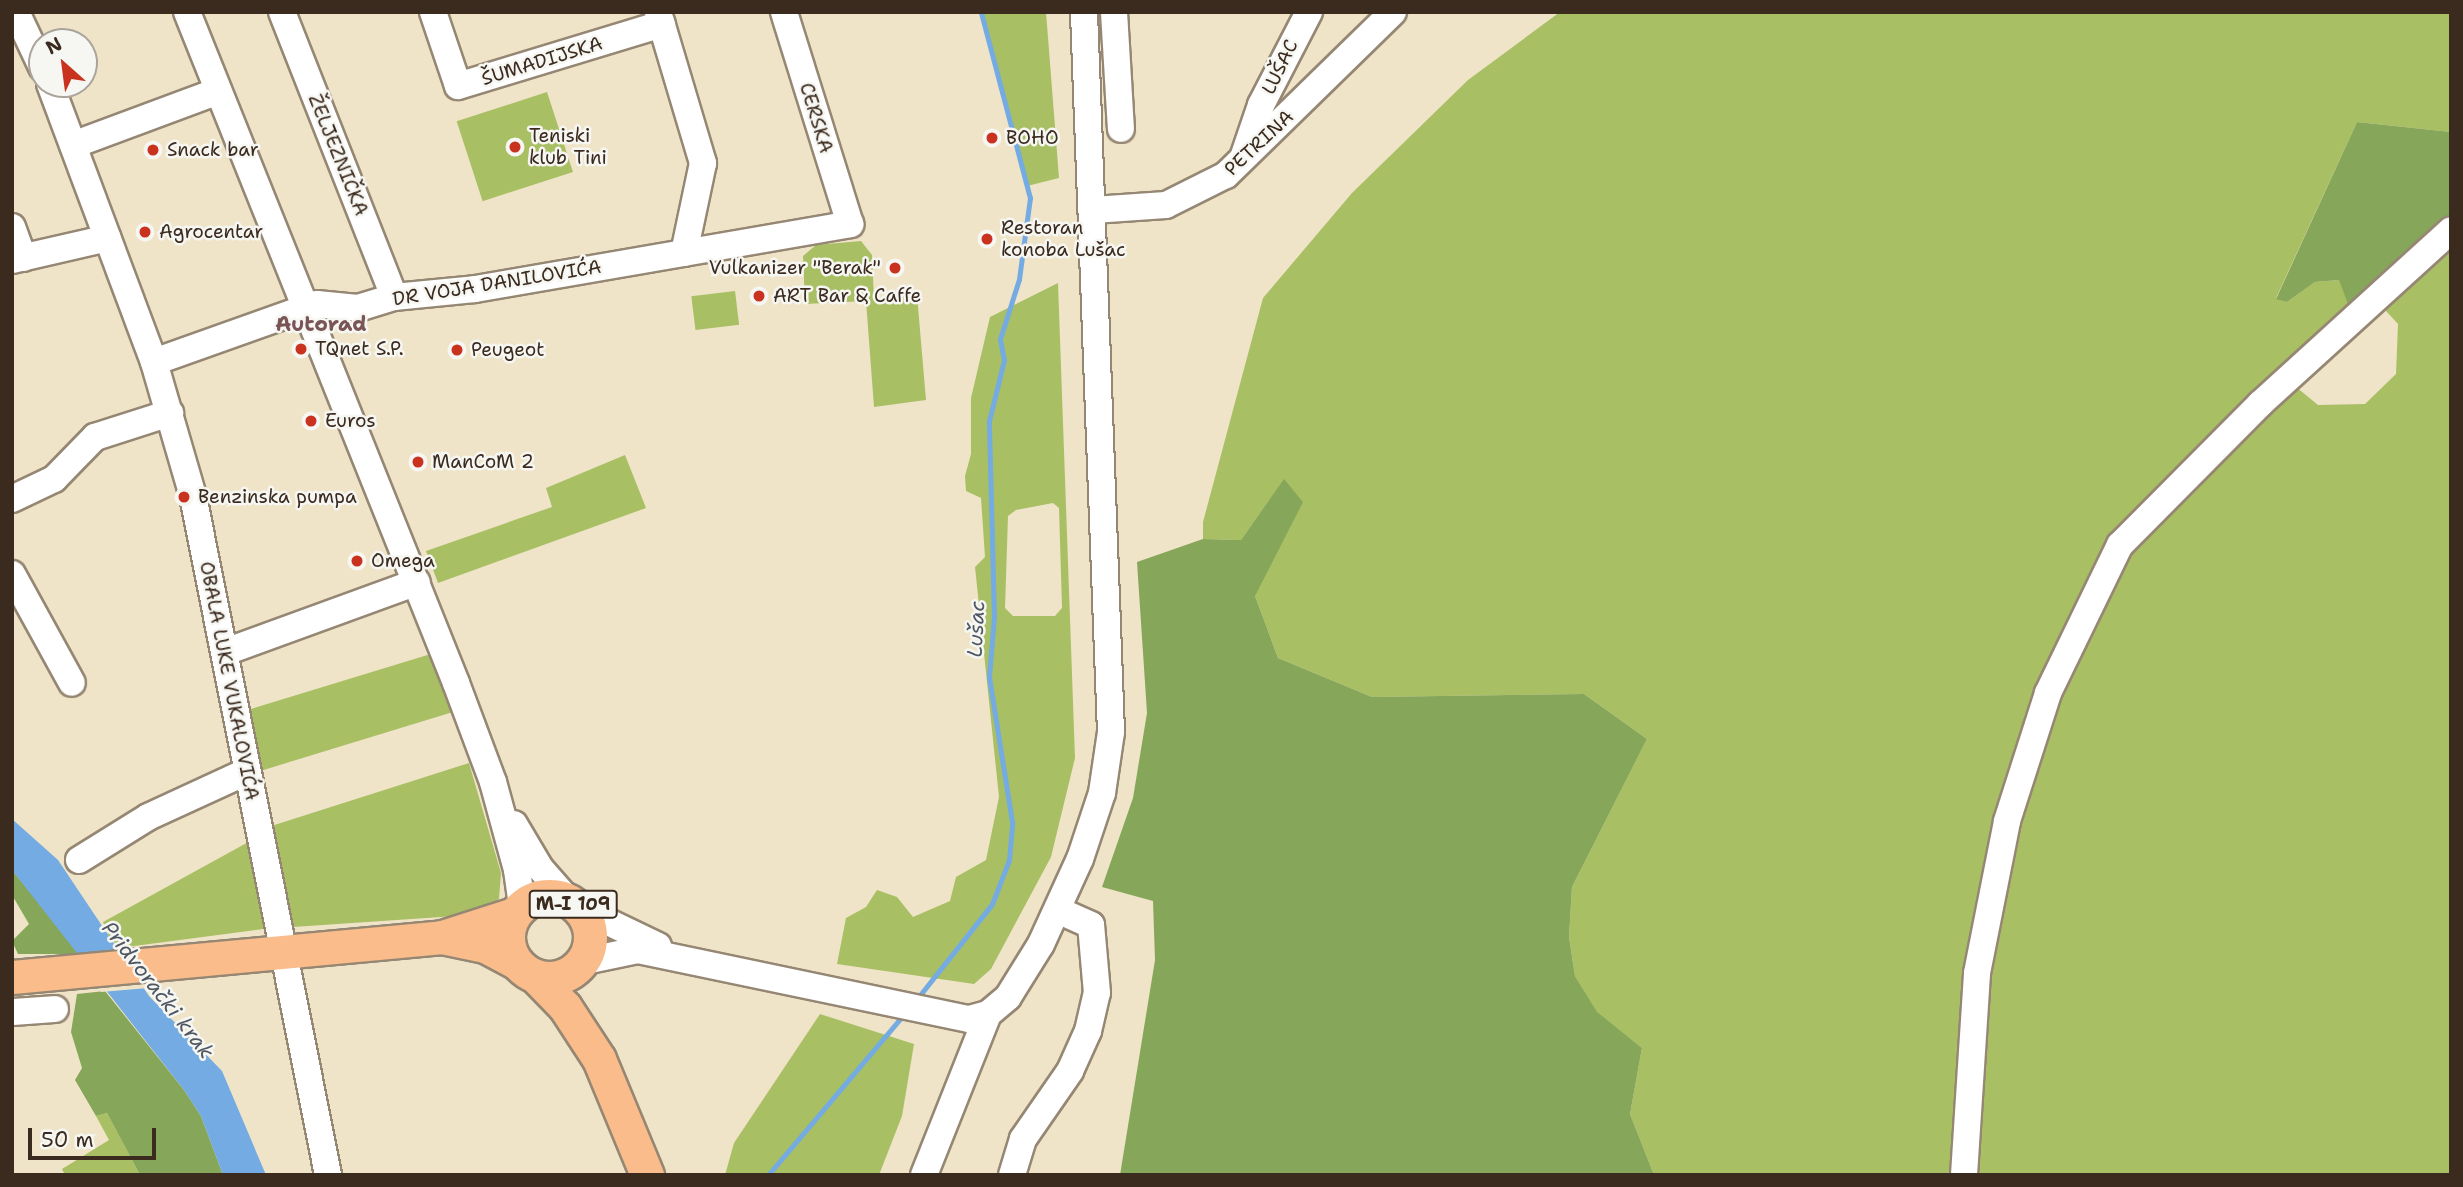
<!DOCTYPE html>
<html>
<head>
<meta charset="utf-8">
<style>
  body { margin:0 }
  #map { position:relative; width:2463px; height:1187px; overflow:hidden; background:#efe4c8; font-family:"Shantell Sans",sans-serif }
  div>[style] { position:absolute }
  .green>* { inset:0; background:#a9bf64; transform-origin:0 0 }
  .forest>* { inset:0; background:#86a65a }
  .water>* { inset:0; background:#73abe2 }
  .pier>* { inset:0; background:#efe4c8 }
  .stream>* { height:5px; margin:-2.5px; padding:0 2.5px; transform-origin:2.5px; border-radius:2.5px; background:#73abe2 }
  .roads { filter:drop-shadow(2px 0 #958773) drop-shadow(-2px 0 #958773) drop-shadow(0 2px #958773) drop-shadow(0 -2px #958773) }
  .minor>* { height:26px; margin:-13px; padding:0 13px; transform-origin:13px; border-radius:13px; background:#fff }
  .major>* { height:33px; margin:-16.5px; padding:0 16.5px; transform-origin:16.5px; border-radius:16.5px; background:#f9bc8a }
  .major>.ring { margin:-16.5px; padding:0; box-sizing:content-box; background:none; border:33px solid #f9bc8a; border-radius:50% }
  .dots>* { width:19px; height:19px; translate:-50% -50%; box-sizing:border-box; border:4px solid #f6f6f2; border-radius:50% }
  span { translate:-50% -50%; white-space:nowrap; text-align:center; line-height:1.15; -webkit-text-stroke:5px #f6f6f2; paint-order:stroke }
  .shield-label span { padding:2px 5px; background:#f6f6f2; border:2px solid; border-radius:5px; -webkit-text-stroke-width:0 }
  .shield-label { font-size:18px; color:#3b2a1e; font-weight:700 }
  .street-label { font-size:19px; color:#3b2a1e }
  .poi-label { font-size:19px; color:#3b2a1e }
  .left { translate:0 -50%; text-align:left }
  .right { translate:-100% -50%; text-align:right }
  .neighbourhood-label { font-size:21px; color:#7a5556; font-weight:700 }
  .water-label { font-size:21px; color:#4f5763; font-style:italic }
  .frame { position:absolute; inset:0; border:14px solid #3b2a1e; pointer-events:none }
  .north { position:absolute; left:28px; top:28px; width:70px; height:70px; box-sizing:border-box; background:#f6f6f2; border:2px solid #aba49d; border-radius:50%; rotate:332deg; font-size:19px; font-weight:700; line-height:28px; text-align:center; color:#3b2a1e }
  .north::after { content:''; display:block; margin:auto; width:24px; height:32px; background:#c8321e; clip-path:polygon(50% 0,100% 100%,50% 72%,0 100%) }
  .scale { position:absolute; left:28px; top:1128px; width:128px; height:32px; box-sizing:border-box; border:4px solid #3b2a1e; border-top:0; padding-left:9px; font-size:21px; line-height:24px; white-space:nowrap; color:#3b2a1e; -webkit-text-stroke:5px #f6f6f2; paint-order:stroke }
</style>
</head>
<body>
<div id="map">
  <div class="green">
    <i style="clip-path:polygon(981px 12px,1046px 12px,1059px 178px,1027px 186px)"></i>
    <i style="clip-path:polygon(1560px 12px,2451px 12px,2451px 132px,2357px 122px,2276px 298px,2287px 302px,2315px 282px,2339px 280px,2368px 301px,2118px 543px,2005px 821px,1962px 1175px,1654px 1175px,1630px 1114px,1642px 1048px,1597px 1013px,1575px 976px,1569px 937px,1572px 887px,1647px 739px,1584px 694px,1372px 697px,1278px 658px,1255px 596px,1284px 480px,1241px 540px,1203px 539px,1203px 522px,1263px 298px,1352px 193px,1468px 80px)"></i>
    <i style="left:547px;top:92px;width:84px;height:95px;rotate:72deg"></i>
    <i style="clip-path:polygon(2451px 233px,2451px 1175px,1967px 1175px,1969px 1120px,2009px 822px,2122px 546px,2290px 382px,2318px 405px,2365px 404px,2396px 374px,2398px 324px,2376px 300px)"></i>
    <i style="clip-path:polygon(861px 241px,872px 255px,874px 300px,917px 295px,926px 400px,874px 407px,866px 301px,805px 304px,803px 256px,816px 245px)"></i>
    <i style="clip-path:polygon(evenodd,1058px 283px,1075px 758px,1051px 857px,991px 969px,974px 984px,837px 964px,846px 918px,866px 907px,877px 890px,897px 897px,913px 917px,950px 901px,956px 877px,986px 860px,999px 797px,975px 567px,985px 557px,981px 498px,966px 491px,965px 476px,971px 454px,971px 398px,990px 317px,1058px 283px,1053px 503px,1059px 508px,1062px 608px,1055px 616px,1013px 616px,1005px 608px,1008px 516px,1016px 510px,1053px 503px)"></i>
    <i style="left:735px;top:291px;width:34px;height:44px;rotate:83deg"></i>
    <i style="clip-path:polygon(625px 455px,646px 508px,438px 583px,426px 551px,552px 507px,546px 488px)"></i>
    <i style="left:434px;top:653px;width:62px;height:203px;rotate:73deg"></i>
    <i style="clip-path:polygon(469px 763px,501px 873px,499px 899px,471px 915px,293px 927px,284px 919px,265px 828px)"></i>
    <i style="clip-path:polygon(252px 840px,268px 921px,263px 929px,119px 948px,109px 937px,103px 922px)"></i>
    <i style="clip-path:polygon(820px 1014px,914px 1044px,902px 1116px,879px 1175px,725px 1175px,734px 1143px)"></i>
    <i style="clip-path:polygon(107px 1113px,140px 1175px,65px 1175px,62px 1169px,109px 1140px,96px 1116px)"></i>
  </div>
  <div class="forest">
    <i style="clip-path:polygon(2357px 122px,2451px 132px,2451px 227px,2368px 301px,2348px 304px,2339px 280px,2315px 282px,2287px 302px,2276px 299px)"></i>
    <i style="clip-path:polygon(1284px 479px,1303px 502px,1255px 596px,1278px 658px,1372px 697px,1584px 694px,1647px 739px,1572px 887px,1569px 937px,1575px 976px,1597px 1012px,1642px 1048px,1630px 1114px,1654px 1175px,1120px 1175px,1155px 960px,1153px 901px,1102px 887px,1133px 798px,1147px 713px,1137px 562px,1203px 539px,1241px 540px)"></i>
    <i style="clip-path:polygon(12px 870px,81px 954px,18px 954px,12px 941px,29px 924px,12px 895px)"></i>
    <i style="clip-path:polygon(105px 991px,184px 1090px,201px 1116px,223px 1175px,140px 1175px,107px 1113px,96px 1116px,75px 1080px,82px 1068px,71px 1032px,77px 994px)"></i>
  </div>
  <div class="water">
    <i style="clip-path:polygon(12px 819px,58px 860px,149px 996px,222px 1071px,266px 1175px,223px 1175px,201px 1116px,184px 1090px,12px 870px)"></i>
  </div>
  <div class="pier">
    <i style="clip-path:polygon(125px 951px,148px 988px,101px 992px,77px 955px)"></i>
  </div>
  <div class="stream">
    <i style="left:916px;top:1000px;width:122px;rotate:-51.6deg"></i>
    <i style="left:992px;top:904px;width:47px;rotate:-68.9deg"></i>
    <i style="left:1009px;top:860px;width:38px;rotate:-85deg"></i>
    <i style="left:1012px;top:822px;width:147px;rotate:-99deg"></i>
    <i style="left:989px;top:677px;width:61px;rotate:-85.3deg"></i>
    <i style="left:994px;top:616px;width:195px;rotate:-91.5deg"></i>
    <i style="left:989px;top:421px;width:63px;rotate:-76.2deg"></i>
    <i style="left:1004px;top:360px;width:21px;rotate:-101deg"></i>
    <i style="left:1000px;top:339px;width:63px;rotate:-72.4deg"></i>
    <i style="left:1019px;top:279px;width:82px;rotate:-82.3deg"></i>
    <i style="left:1030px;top:198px;width:192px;rotate:-104.8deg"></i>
    <i style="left:768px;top:1175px;width:212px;rotate:-49.8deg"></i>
  </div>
  <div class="roads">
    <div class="minor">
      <i style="left:16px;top:12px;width:61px;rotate:64.7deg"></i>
      <i style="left:187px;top:12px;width:723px;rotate:68.15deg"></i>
      <i style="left:456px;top:683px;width:106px;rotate:69.5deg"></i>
      <i style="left:493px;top:782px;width:91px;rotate:74.7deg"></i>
      <i style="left:517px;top:870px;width:35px;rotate:82deg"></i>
      <i style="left:282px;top:12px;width:306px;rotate:68.5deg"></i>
      <i style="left:433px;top:12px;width:78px;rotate:71.3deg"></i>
      <i style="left:458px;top:86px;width:213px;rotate:-16.9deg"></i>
      <i style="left:658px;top:12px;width:158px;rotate:73.4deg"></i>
      <i style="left:703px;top:163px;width:92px;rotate:101.9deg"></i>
      <i style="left:1114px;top:12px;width:117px;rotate:86.6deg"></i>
      <i style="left:50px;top:84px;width:297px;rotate:69.5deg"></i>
      <i style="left:154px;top:362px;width:140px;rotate:73.8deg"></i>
      <i style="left:193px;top:496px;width:692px;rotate:78.75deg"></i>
      <i style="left:73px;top:145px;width:155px;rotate:-20.4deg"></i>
      <i style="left:1243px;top:158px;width:56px;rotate:-71.2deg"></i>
      <i style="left:1261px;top:105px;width:105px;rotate:-62.7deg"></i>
      <i style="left:1093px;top:210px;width:73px;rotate:-3.9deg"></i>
      <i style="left:1166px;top:205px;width:67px;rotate:-26.6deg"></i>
      <i style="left:1226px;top:175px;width:233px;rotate:-44.3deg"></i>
      <i style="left:12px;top:227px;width:33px;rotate:70deg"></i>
      <i style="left:12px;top:260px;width:98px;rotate:-12.9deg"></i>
      <i style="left:154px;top:362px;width:173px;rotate:-19.6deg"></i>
      <i style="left:317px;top:304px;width:41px;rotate:5.6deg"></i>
      <i style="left:358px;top:308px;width:38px;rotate:-17deg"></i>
      <i style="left:394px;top:297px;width:81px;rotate:-5.6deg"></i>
      <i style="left:475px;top:289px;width:381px;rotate:-9.8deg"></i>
      <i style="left:850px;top:224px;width:222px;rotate:-107.3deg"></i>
      <i style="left:12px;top:499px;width:47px;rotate:-25.5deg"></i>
      <i style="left:54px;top:479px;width:59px;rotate:-45.7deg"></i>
      <i style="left:95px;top:437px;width:79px;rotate:-17.7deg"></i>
      <i style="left:12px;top:574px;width:124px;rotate:61.2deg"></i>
      <i style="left:225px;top:652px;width:204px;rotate:-20deg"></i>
      <i style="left:514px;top:824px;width:51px;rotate:59.4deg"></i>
      <i style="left:540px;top:868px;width:43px;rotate:48.8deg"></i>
      <i style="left:79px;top:860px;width:81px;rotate:-31.9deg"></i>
      <i style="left:148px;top:817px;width:108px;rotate:-24.7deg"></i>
      <i style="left:577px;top:907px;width:90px;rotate:25.7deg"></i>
      <i style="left:585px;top:961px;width:54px;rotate:-11.7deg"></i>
      <i style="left:638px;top:950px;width:338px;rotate:11.8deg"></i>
      <i style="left:969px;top:1019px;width:20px;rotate:-15deg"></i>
      <i style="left:988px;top:1014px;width:26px;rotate:-40deg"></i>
      <i style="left:1008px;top:997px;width:62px;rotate:-58.1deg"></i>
      <i style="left:1041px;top:944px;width:94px;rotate:-65.4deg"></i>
      <i style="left:1080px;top:859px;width:70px;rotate:-71.6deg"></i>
      <i style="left:1102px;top:793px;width:62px;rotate:-81.6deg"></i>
      <i style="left:1111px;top:732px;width:721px;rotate:-92.15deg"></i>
      <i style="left:12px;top:1012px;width:43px;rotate:-4deg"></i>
      <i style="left:924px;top:1175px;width:173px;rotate:-68.3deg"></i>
      <i style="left:1012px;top:1175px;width:38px;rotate:-73deg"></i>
      <i style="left:1023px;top:1139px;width:83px;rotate:-55.3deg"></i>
      <i style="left:1070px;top:1071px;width:44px;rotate:-65.8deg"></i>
      <i style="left:1088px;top:1031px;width:39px;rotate:-77deg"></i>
      <i style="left:1097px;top:993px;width:68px;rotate:-95deg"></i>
      <i style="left:1091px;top:925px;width:37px;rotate:-156deg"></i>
      <i style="left:1964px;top:1175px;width:202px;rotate:-86.3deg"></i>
      <i style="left:1977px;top:973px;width:155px;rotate:-78.8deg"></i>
      <i style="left:2007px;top:821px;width:134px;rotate:-72.2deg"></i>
      <i style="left:2048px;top:693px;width:165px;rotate:-64.1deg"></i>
      <i style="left:2120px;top:545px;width:199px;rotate:-45.2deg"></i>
      <i style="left:2260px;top:404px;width:258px;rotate:-42.3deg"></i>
    </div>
    <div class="major">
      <i class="ring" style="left:508px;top:896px;width:49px;height:49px"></i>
      <i style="left:514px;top:914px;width:76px;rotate:162.3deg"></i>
      <i style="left:442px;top:937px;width:44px;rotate:11.8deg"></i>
      <i style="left:485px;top:946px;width:34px;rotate:28deg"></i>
      <i style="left:535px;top:976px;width:43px;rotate:45.9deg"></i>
      <i style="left:565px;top:1007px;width:62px;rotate:56.8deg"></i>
      <i style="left:599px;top:1059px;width:126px;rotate:67.5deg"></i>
      <i style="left:12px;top:977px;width:432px;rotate:-5.3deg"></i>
    </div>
  </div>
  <div class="dots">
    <i style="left:992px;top:138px;background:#c8321e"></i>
    <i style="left:515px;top:147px;background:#c8321e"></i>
    <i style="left:153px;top:150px;background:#c8321e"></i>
    <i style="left:145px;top:232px;background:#c8321e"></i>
    <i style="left:987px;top:239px;background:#c8321e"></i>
    <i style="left:895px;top:268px;background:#c8321e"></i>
    <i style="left:759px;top:296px;background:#c8321e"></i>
    <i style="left:301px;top:349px;background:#c8321e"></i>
    <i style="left:457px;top:350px;background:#c8321e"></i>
    <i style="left:311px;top:421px;background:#c8321e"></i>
    <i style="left:418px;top:462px;background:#c8321e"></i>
    <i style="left:184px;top:497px;background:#c8321e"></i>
    <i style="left:357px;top:561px;background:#c8321e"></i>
  </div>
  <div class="shield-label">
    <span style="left:573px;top:904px">M-I 109</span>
  </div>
  <div class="street-label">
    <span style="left:542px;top:61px;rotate:-17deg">ŠUMADIJSKA</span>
    <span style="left:1280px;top:67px;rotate:-64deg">LUŠAC</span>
    <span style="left:816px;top:118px;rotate:73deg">CERSKA</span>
    <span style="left:1259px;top:143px;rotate:-43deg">PETRINA</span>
    <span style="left:338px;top:155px;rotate:68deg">ŽELJEZNIČKA</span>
    <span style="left:497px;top:283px;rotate:-9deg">DR VOJA DANILOVIĆA</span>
    <span style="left:229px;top:681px;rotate:79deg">OBALA LUKE VUKALOVIĆA</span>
  </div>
  <div class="poi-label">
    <span class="left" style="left:529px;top:147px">Teniski<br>klub Tini</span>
    <span class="left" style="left:1006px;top:138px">BOHO</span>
    <span class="left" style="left:167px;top:150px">Snack bar</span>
    <span class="left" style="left:1001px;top:239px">Restoran<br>konoba Lušac</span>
    <span class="left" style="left:159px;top:232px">Agrocentar</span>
    <span class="right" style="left:881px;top:268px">Vulkanizer "Berak"</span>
    <span class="left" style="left:773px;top:296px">ART Bar &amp; Caffe</span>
    <span class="left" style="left:315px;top:349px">TQnet S.P.</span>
    <span class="left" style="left:471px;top:350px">Peugeot</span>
    <span class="left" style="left:325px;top:421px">Euros</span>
    <span class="left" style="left:432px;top:462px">ManCoM 2</span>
    <span class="left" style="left:198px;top:497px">Benzinska pumpa</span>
    <span class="left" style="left:371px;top:561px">Omega</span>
  </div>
  <div class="neighbourhood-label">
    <span style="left:321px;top:324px">Autorad</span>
  </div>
  <div class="water-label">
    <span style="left:976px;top:629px;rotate:-87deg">Lušac</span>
    <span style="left:158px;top:990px;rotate:52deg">Pridvorački krak</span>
  </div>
  <div class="frame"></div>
  <div class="north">N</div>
  <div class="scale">50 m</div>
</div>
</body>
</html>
